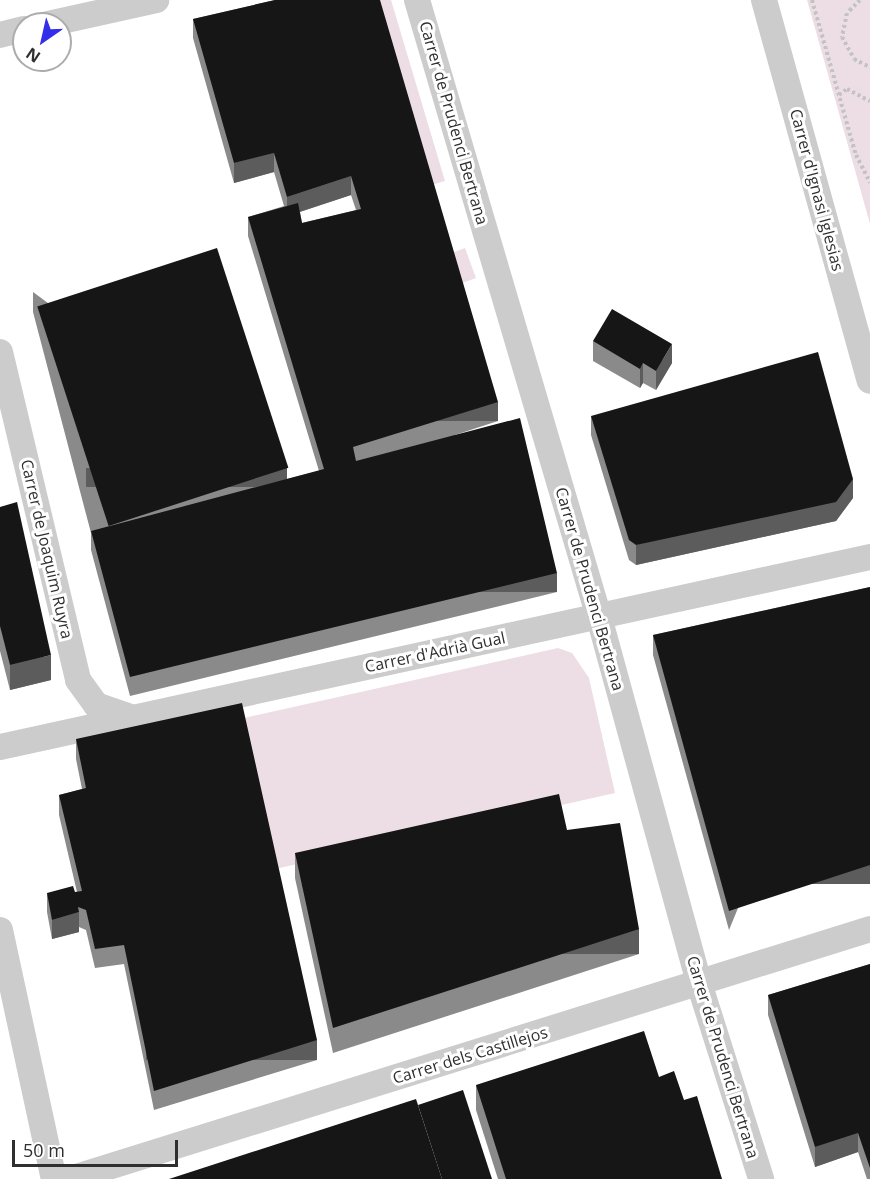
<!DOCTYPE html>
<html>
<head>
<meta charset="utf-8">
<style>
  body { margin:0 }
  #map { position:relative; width:870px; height:1179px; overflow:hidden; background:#fff; font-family:"Open Sans",sans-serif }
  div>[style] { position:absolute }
  .green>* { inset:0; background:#eddde4; transform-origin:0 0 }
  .path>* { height:4px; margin-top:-2px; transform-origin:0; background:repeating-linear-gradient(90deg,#c3c3c3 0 3px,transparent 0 6px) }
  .street>* { height:26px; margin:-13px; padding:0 13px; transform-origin:13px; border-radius:13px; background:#ccc }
  .wall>* { inset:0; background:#8a8a8a }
  .shaded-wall>* { inset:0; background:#5c5c5c; transform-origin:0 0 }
  .building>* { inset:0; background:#161616; transform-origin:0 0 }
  span { translate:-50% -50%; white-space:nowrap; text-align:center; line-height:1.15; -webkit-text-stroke:6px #fff; paint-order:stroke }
  .street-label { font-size:16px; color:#2f2f2f }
  .north { position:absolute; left:12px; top:12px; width:60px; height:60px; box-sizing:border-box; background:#fff; border:2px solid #acacac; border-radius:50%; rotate:214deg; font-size:16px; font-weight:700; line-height:24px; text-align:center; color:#2f2f2f }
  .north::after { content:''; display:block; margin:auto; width:21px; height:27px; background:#322ee9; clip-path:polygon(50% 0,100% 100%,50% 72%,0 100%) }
  .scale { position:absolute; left:12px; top:1140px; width:166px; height:27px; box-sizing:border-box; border:3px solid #2f2f2f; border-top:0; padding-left:8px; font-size:18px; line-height:21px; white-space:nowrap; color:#2f2f2f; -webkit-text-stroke:4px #fff; paint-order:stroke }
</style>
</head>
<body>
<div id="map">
  <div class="green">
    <i style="clip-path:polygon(365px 0,391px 0,445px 181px,428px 186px)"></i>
    <i style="clip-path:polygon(807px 0,870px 0,870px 224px,835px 99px)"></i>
    <i style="left:465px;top:248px;width:32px;height:18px;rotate:70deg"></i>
    <i style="clip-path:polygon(558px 648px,572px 653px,589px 678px,615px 793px,275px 869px,244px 718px)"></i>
  </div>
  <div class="path">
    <i style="left:812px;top:0;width:161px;rotate:74.2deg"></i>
    <i style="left:856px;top:155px;width:31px;rotate:63deg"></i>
    <i style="left:860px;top:0;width:18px;rotate:135deg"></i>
    <i style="left:847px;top:13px;width:25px;rotate:102deg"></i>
    <i style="left:842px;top:37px;width:25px;rotate:61deg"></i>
    <i style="left:854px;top:59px;width:18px;rotate:27deg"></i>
    <i style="left:839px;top:95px;width:10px;rotate:-37deg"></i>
    <i style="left:847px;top:89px;width:26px;rotate:28deg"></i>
  </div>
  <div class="street">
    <i style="left:417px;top:0;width:643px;rotate:73.57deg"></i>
    <i style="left:599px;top:617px;width:379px;rotate:74.7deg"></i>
    <i style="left:699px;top:983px;width:206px;rotate:72.4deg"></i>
    <i style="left:764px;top:0;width:395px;rotate:74.5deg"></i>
    <i style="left:48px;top:24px;width:111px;rotate:-12.5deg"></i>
    <i style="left:0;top:35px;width:25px;rotate:-14deg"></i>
    <i style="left:0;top:352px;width:337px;rotate:76.6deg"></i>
    <i style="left:78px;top:680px;width:31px;rotate:54deg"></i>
    <i style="left:96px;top:705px;width:36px;rotate:19deg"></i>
    <i style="left:0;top:747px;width:891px;rotate:-12.32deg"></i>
    <i style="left:0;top:930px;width:255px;rotate:77.8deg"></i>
    <i style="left:70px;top:1179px;width:838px;rotate:-17.35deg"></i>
  </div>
  <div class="wall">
    <i style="clip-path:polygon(evenodd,275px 0,498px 421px,455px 435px,557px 592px,130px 696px,91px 550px,91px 533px,33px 312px,33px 292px,287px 479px,319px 471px,248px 236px,248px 217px,284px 206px,274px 172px,234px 183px,193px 38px,193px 19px,275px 0,351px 195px,356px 210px,302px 223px,300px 212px,351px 195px)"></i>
    <i style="clip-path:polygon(593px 341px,672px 363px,656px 390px,643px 383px,640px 388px,593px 361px)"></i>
    <i style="clip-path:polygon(591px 416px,853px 498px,836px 521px,636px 565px,629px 560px,591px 435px)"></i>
    <i style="clip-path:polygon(0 507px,51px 680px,10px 690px,0 651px)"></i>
    <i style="clip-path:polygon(870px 587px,729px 930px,653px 655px,653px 635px)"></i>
    <i style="clip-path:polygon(76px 739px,317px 1060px,154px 1110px,124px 964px,95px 968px,86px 930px,79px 927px,79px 932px,52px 939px,47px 912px,47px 893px,77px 892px,59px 815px,59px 795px,82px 789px,76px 759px)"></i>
    <i style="clip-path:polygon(567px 830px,639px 954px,333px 1053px,295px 878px,295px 853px)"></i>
    <i style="clip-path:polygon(870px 964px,870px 1179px,867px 1179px,858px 1152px,815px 1167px,768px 1015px,768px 995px)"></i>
    <i style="clip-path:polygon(659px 1077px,684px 1100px,722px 1179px,498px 1179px,476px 1110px,476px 1085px)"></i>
  </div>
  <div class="shaded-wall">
    <i style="clip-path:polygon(274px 153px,274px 172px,234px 183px,234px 163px)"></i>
    <i style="clip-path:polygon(351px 176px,351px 195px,287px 216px,287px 197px)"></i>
    <i style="clip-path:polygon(672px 344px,672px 363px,656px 390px,656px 371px)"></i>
    <i style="clip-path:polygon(643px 363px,643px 383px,640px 388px,640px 369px)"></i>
    <i style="left:498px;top:402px;width:19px;height:152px;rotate:90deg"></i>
    <i style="left:287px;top:468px;width:19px;height:201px;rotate:90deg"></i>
    <i style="clip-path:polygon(853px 479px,853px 498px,836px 521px,636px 565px,636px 545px)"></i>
    <i style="left:557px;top:573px;width:19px;height:439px;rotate:90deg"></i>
    <i style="clip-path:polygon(51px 655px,51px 680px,10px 690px,10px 665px)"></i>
    <i style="left:870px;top:865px;width:19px;height:148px;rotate:90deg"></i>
    <i style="clip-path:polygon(79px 912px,79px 932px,52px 939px,52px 920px)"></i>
    <i style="left:639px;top:929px;width:25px;height:322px;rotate:90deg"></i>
    <i style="left:317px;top:1040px;width:20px;height:171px;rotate:90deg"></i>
    <i style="clip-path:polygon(858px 1133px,858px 1152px,815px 1167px,815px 1147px)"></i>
  </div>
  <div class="building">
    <i style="clip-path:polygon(275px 0,380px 0,498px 402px,353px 447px,356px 461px,520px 418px,557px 573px,130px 677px,91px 531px,324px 469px,248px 217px,298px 203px,302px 223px,361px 209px,351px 176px,287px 197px,274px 153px,234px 163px,193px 19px)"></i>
    <i style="left:217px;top:248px;width:231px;height:189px;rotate:72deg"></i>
    <i style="clip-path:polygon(612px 309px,672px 344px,656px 371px,643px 363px,640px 369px,593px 341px)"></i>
    <i style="clip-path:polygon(818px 352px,853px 479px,836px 502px,636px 545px,629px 540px,591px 416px)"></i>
    <i style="clip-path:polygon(17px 502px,51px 655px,10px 665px,0 626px,0 507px)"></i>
    <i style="clip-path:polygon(870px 587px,870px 865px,729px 911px,653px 635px)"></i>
    <i style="clip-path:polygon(242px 703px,317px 1040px,154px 1091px,124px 945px,95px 949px,86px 910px,78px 907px,79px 912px,52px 920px,47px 893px,73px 886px,75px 892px,82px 891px,59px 795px,86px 788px,76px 739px)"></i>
    <i style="clip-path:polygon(559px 794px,567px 830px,620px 823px,639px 929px,333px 1028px,295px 853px)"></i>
    <i style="clip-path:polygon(870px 964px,870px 1168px,858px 1133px,815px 1147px,768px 995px)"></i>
    <i style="clip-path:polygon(644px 1031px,659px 1077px,674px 1071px,684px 1100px,697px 1096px,722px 1179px,506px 1179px,476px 1085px)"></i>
    <i style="clip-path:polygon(463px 1090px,492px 1179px,442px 1179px,418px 1105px)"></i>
    <i style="clip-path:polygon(416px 1099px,442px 1179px,169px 1179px)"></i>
  </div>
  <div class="street-label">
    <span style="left:454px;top:123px;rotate:74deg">Carrer de Prudenci Bertrana</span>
    <span style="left:817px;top:190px;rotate:75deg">Carrer d'Ignasi Iglesias</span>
    <span style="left:47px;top:549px;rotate:77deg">Carrer de Joaquim Ruyra</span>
    <span style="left:590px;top:589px;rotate:74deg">Carrer de Prudenci Bertrana</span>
    <span style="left:435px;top:652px;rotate:-12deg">Carrer d'Adrià Gual</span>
    <span style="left:470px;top:1055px;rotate:-17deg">Carrer dels Castillejos</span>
    <span style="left:723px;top:1057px;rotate:73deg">Carrer de Prudenci Bertrana</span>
  </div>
  <div class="north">N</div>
  <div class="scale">50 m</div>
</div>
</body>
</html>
